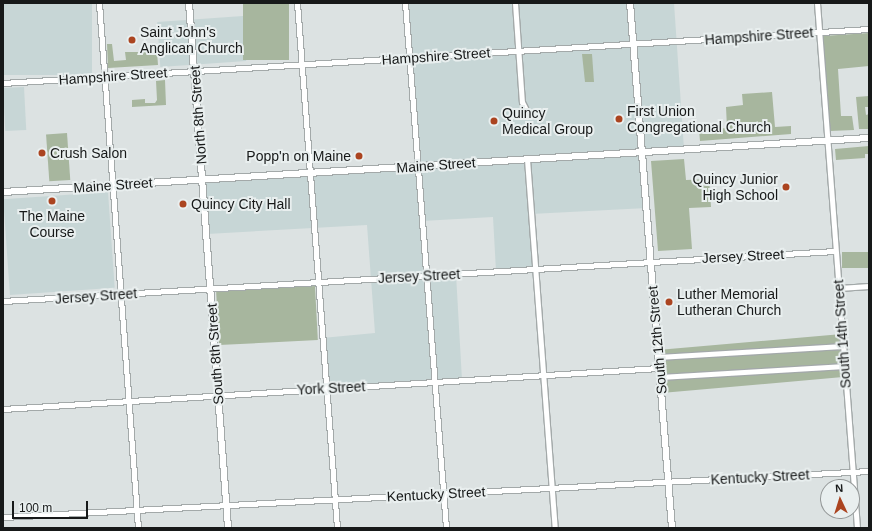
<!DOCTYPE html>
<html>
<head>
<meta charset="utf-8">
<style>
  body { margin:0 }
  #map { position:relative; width:872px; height:531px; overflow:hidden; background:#dce2e2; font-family:Helvetica,sans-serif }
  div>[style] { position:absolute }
  .built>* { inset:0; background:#c7d6d6; transform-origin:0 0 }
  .green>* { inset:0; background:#a7b69e; transform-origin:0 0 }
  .roads { filter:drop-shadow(1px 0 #a3a9a9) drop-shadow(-1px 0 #a3a9a9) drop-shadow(0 1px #a3a9a9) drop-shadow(0 -1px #a3a9a9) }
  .minor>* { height:5px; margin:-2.5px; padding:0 2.5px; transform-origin:2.5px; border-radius:2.5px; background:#fff }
  .tertiary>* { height:6px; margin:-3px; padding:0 3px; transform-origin:3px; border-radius:3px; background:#fff }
  .dots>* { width:11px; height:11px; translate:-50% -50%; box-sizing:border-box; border:2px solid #e9efef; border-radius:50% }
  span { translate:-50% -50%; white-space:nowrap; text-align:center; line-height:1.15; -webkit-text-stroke:4px #e9efef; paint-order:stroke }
  .poi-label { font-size:14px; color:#171919 }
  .left { translate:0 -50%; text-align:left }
  .right { translate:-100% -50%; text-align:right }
  .street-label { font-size:14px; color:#171919 }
  .frame { position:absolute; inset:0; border:4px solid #171919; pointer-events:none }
  .north { position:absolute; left:820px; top:479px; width:40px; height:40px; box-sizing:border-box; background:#e9efef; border:1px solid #959999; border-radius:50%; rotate:356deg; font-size:11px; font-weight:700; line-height:16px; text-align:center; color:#171919 }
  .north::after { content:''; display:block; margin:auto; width:14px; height:18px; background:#ab4420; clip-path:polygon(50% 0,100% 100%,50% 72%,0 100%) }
  .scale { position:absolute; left:12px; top:501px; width:76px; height:18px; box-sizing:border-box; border:2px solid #171919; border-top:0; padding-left:5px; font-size:12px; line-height:14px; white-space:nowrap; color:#171919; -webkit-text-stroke:3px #e9efef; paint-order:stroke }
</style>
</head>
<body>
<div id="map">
  <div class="built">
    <i style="left:3px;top:3px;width:89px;height:72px"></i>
    <i style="clip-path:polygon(405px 3px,674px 3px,684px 149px,642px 152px,647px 208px,531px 214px,535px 269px,496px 271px,493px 217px,422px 221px,426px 276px,456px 274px,462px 380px,326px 388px,322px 338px,375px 333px,367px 225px,207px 234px,202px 179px,418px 166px)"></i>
    <i style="left:243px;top:16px;width:45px;height:86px;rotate:86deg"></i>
    <i style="left:24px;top:87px;width:43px;height:21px;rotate:87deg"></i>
    <i style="left:108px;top:192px;width:96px;height:105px;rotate:86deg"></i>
  </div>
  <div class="green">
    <i style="left:243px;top:3px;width:46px;height:57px"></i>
    <i style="clip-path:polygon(869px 33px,869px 66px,838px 69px,841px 116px,852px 116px,854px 130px,830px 131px,823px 36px)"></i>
    <i style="clip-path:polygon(107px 44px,112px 44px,114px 61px,126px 60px,125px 52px,157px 52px,158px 65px,108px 68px)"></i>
    <i style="clip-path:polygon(582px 54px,592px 54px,594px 82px,585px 82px)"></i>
    <i style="clip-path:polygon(165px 80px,166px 105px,132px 107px,132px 100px,145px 99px,145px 103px,155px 103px,157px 100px,156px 81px)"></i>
    <i style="clip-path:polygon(772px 92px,775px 127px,791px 126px,791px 134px,700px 141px,699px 130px,727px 128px,726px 107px,743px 105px,742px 94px)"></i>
    <i style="clip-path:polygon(869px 96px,869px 107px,865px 107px,866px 115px,869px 114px,869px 129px,859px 129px,856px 97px)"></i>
    <i style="left:67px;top:133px;width:47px;height:21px;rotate:86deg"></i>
    <i style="clip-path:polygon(869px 146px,869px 158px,868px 154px,865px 154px,865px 158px,836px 160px,835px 149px)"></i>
    <i style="clip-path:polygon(684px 159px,686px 180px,709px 179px,711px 207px,689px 208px,692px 249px,658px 251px,651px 161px)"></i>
    <i style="left:869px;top:252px;width:16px;height:27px;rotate:90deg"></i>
    <i style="left:315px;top:286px;width:54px;height:99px;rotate:87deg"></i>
    <i style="left:842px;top:334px;width:43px;height:185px;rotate:85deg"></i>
  </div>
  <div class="roads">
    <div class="minor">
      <i style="left:99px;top:3px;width:526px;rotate:85.75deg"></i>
      <i style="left:297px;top:3px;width:527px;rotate:85.64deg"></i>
      <i style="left:405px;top:3px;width:527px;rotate:85.53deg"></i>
      <i style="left:515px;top:3px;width:99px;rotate:86deg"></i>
      <i style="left:522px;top:102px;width:7px;rotate:63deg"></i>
      <i style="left:817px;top:3px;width:527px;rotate:85.64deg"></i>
      <i style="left:3px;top:83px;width:868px;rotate:-3.57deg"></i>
      <i style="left:527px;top:159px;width:370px;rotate:85.7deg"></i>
      <i style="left:839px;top:288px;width:30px;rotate:-4deg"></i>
      <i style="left:3px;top:301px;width:834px;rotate:-3.44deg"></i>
      <i style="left:658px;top:357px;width:185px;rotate:-3.4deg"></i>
      <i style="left:660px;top:377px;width:185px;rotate:-3.4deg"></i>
      <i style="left:3px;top:409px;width:657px;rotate:-3.58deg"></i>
      <i style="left:3px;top:517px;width:867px;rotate:-3.04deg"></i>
    </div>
    <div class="tertiary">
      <i style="left:189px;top:3px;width:526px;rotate:85.75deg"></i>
      <i style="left:630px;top:3px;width:527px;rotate:85.43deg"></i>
      <i style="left:3px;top:192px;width:868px;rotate:-3.57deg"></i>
    </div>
  </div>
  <div class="dots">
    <i style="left:132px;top:40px;background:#ab4420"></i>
    <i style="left:619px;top:119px;background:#ab4420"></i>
    <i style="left:494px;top:121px;background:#ab4420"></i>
    <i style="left:42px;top:153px;background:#ab4420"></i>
    <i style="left:359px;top:156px;background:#ab4420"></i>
    <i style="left:786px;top:187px;background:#ab4420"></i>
    <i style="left:52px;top:201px;background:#ab4420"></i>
    <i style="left:183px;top:204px;background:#ab4420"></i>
    <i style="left:669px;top:302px;background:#ab4420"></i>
  </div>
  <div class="poi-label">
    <span class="left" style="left:140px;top:40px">Saint John's<br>Anglican Church</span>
    <span class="left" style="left:627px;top:119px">First Union<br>Congregational Church</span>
    <span class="left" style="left:502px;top:121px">Quincy<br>Medical Group</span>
    <span class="left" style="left:50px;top:153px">Crush Salon</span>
    <span class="right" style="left:351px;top:156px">Popp'n on Maine</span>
    <span class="right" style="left:778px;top:187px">Quincy Junior<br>High School</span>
    <span class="left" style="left:191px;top:204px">Quincy City Hall</span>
    <span style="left:52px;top:224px">The Maine<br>Course</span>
    <span class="left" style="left:677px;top:302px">Luther Memorial<br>Lutheran Church</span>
  </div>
  <div class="street-label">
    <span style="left:759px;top:36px;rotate:-4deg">Hampshire Street</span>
    <span style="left:436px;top:56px;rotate:-4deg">Hampshire Street</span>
    <span style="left:113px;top:76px;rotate:-4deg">Hampshire Street</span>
    <span style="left:198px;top:115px;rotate:-94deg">North 8th Street</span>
    <span style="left:436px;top:165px;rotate:-4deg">Maine Street</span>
    <span style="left:113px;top:185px;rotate:-4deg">Maine Street</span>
    <span style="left:743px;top:256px;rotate:-3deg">Jersey Street</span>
    <span style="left:419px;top:276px;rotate:-3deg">Jersey Street</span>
    <span style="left:96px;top:296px;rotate:-4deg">Jersey Street</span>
    <span style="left:842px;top:334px;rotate:-94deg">South 14th Street</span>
    <span style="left:657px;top:340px;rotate:-95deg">South 12th Street</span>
    <span style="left:215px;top:354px;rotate:-94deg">South 8th Street</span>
    <span style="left:331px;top:388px;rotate:-3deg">York Street</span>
    <span style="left:760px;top:477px;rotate:-3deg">Kentucky Street</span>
    <span style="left:436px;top:494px;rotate:-3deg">Kentucky Street</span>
  </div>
  <div class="frame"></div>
  <div class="north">N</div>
  <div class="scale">100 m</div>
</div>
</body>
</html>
